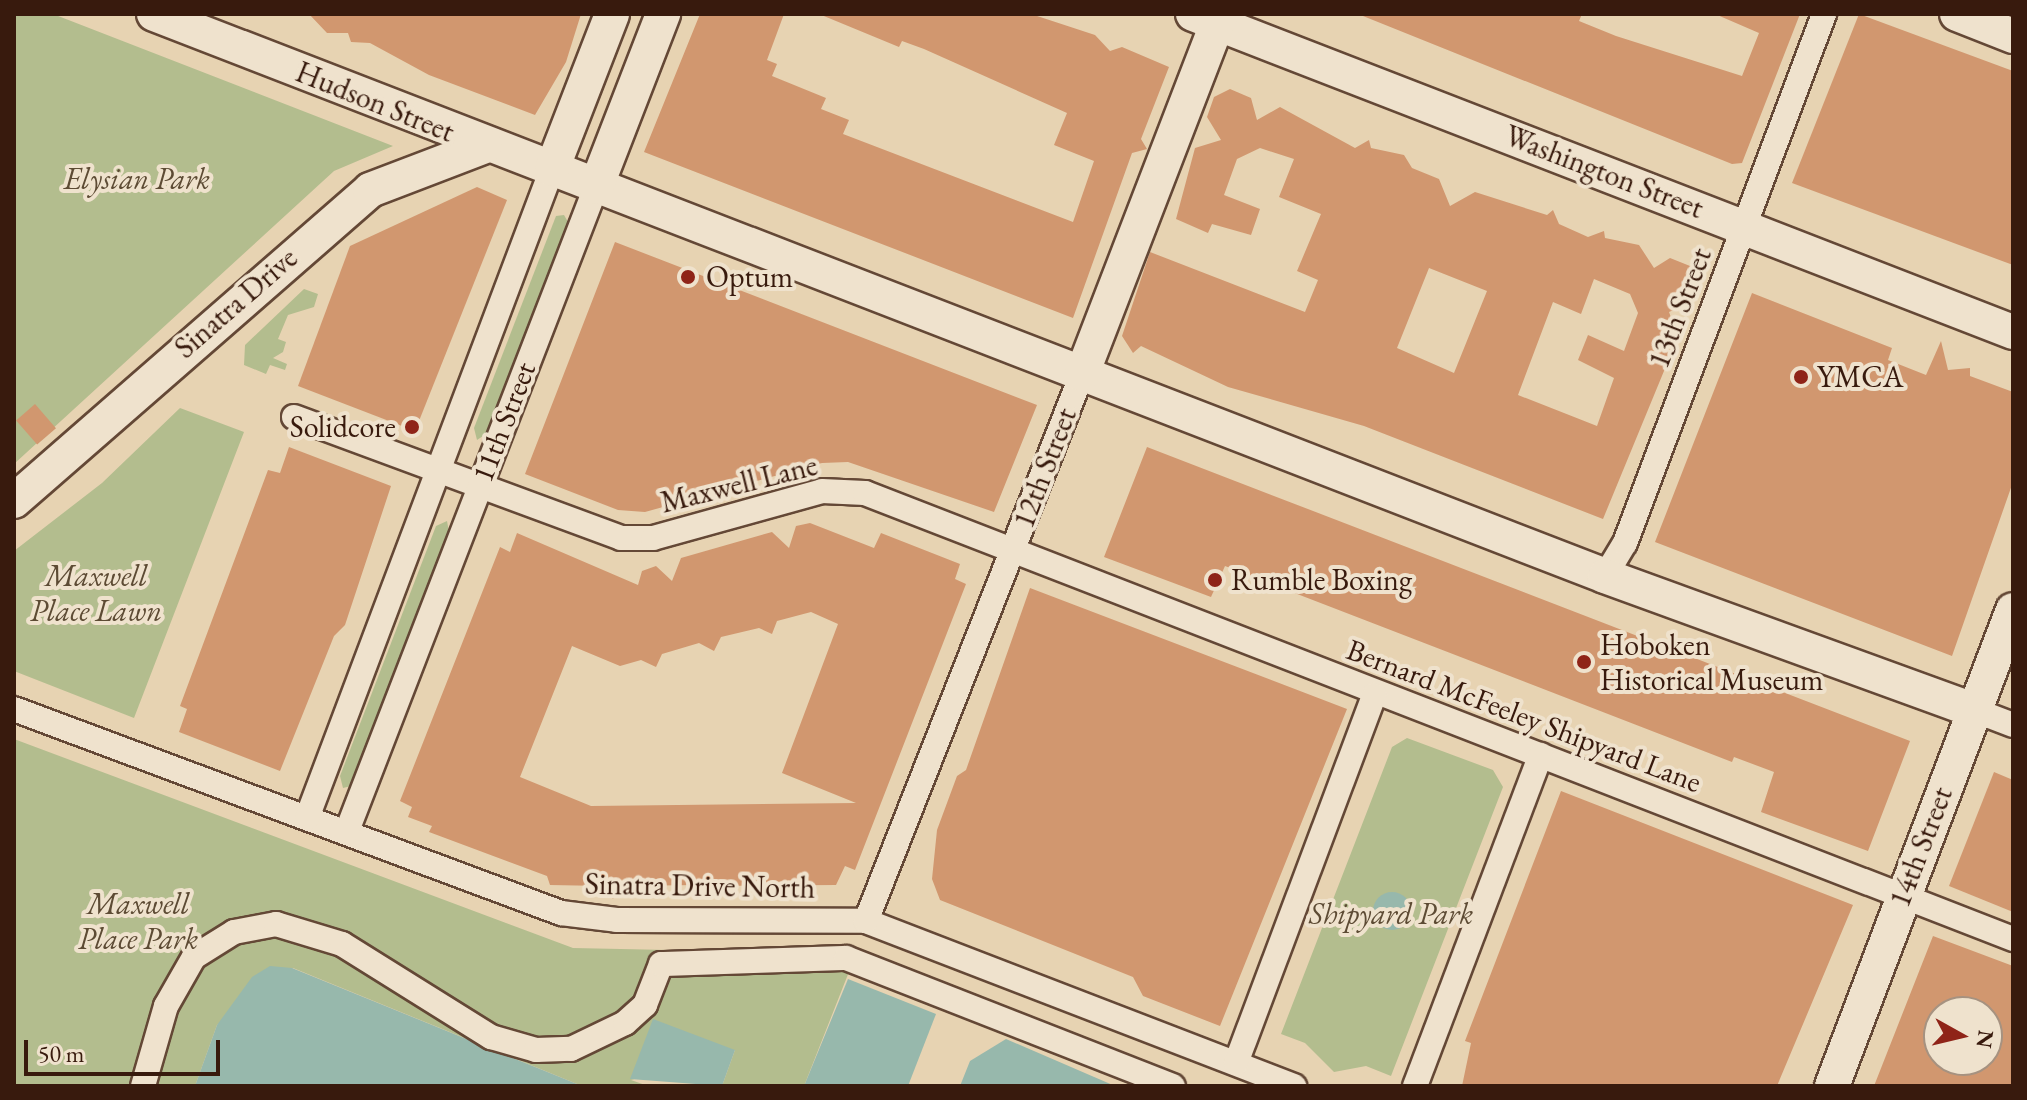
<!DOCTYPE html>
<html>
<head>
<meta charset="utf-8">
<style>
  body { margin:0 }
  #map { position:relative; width:2027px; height:1100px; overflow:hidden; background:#e7d3b2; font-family:"EB Garamond",serif }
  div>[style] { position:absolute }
  .green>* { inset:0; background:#b3bd8e }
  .water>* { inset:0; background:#97b8ac }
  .round { border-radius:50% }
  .building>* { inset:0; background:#d1976f; transform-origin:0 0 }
  .roads { filter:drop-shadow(2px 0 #644836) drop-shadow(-2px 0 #644836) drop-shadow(0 2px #644836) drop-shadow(0 -2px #644836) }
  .street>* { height:24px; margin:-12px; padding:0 12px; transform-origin:12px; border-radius:12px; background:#efe2cd }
  .secondary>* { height:34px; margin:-17px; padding:0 17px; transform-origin:17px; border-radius:17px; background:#efe2cd }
  .dots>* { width:22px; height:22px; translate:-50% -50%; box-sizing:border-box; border:4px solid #efe2cd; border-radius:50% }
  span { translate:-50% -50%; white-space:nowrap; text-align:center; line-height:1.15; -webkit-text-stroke:8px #efe2cd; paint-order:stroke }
  .street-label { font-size:30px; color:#381a0d }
  .park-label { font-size:30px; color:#5d4b34; font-style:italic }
  .poi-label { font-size:30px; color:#381a0d }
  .left { translate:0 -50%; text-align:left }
  .right { translate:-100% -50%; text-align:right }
  .frame { position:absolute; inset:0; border:16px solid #381a0d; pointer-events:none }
  .north { position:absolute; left:1923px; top:996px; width:80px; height:80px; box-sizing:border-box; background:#efe2cd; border:2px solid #a69280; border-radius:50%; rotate:98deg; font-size:22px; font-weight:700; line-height:32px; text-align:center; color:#381a0d }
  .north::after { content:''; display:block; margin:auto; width:28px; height:36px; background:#8f2418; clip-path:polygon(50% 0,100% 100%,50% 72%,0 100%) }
  .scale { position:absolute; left:24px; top:1040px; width:196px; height:36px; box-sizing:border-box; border:4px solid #381a0d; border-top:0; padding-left:10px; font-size:24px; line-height:28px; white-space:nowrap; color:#381a0d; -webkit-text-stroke:6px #efe2cd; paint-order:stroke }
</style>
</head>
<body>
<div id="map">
  <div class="green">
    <i style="clip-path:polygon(14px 14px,53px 14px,393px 146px,334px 171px,14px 464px)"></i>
    <i style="clip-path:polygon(564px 215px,568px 222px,486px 434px,477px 440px,474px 428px,556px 216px)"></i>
    <i style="clip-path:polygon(304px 289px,318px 294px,314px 307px,288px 315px,278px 339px,286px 342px,283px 352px,273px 358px,287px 364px,285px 370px,270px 365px,266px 374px,244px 365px,245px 345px)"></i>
    <i style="clip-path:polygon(180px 408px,244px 432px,134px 718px,14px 671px,14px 551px,102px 483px)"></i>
    <i style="clip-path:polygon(447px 521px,449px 532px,351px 786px,343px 788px,340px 776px,436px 526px)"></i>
    <i style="clip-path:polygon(1407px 738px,1493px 770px,1503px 787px,1391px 1076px,1366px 1066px,1334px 1072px,1305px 1043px,1281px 1034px,1392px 747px)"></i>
    <i style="clip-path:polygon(14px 739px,573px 948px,856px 954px,804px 1086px,722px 1086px,735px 1050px,631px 1080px,648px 1086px,582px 1086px,293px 968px,217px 1025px,195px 1086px,14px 1086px)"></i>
  </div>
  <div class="water">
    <i class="round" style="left:1373px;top:892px;width:38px;height:38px"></i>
    <i style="clip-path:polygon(270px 966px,292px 968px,582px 1086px,195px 1086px,217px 1025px,252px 977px)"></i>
    <i style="clip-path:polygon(848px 979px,936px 1014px,908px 1086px,804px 1086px)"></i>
    <i style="clip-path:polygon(653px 1019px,735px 1050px,722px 1086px,630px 1079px)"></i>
    <i style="clip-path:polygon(1006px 1039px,1115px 1086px,960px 1086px,970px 1061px)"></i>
  </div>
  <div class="building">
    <i style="clip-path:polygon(309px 14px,581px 14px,566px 62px,535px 115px,429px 75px,370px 43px,351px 42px,348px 33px,327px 33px)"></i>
    <i style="clip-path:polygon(700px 14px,784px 14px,767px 60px,777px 64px,772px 76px,826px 98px,821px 109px,849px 120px,843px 134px,1073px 222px,1094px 161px,1054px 145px,1067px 113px,924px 49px,902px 41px,899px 47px,819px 14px,1031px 14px,1095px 35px,1110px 51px,1122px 47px,1169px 67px,1141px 139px,1147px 149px,1132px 153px,1073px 318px,644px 152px)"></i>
    <i style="clip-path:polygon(1358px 14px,1582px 14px,1579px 21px,1616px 36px,1742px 76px,1759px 33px,1715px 14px,1800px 14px,1742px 163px,1732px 164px)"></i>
    <i style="clip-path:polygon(1859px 14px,2013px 71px,2013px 265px,1792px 183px)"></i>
    <i style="clip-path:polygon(evenodd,1230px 89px,1251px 98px,1257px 120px,1280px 107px,1355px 148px,1369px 140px,1371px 148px,1404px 155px,1412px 168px,1439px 179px,1450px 206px,1475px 192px,1547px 215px,1553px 210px,1559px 224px,1588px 237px,1604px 231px,1605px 238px,1639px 245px,1654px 268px,1670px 258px,1690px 266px,1696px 282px,1689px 303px,1669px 312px,1678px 337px,1603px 519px,1364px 426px,1228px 387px,1141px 346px,1133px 353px,1122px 336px,1150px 252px,1305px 312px,1318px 280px,1297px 271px,1321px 214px,1279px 197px,1294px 159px,1260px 148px,1237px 159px,1224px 195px,1260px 209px,1251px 235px,1212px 224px,1208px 233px,1176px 219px,1195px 148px,1221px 140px,1207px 117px,1214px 97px,1230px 89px,1429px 268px,1487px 291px,1454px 373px,1397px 348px,1429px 268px,1230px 89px,1594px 279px,1630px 294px,1638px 313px,1624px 351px,1588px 335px,1578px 360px,1614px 378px,1597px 426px,1518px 395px,1553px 302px,1581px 314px,1594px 279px)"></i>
    <i style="clip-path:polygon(477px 187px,507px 200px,415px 431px,298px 386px,350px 246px)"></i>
    <i style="clip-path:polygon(615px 242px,1037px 405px,994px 512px,848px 462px,822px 463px,645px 512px,618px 510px,525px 474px)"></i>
    <i style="clip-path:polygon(1752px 293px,1892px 348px,1888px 360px,1926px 375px,1941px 341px,1948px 370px,1970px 368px,1970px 376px,2013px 392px,2013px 482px,1952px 656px,1655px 542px)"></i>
    <i style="left:35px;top:404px;width:32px;height:25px;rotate:49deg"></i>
    <i style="clip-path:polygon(289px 447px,391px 486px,345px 625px,334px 636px,280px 771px,179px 732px,187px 709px,180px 706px,268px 470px,280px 473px)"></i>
    <i style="clip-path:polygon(1147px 447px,1910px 741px,1868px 851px,1761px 812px,1774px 772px,1734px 757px,1732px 762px,1225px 566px,1211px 597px,1104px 557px)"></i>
    <i style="clip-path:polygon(evenodd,810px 523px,874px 548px,881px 533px,960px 564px,955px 579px,966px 584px,855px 870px,845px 866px,836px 885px,714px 886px,707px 894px,699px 885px,619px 886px,613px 899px,604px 886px,550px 885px,547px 876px,429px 832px,432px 826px,408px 817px,412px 807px,400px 801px,500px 547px,510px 552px,517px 533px,638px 585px,642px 571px,656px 566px,672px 581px,681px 558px,772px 532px,789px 548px,796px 526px,810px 523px,811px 612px,838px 624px,782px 773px,856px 803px,591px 806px,520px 777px,572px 646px,620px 666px,641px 660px,656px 667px,662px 654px,699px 643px,714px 651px,721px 637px,759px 628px,772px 634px,777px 621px,811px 612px)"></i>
    <i style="clip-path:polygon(1030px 588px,1347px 709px,1220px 1026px,1143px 996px,1133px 977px,940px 900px,932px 879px,937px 830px,957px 776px,966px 770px)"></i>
    <i style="clip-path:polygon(1994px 772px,2013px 780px,2013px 912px,1949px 886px)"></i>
    <i style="clip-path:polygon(1561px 791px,1853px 905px,1777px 1086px,1462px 1086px,1471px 1043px,1465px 1041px)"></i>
    <i style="clip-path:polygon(evenodd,1933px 936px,2013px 966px,2013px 1086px,1874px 1086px,1933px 936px,1939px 1012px,1987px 1012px,1987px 1060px,1939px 1060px,1939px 1012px)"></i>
  </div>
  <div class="roads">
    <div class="street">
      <i style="left:294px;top:417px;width:349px;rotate:20.3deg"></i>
      <i style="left:621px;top:538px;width:32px"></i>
      <i style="left:653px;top:538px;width:175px;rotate:-15.5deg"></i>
      <i style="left:822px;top:491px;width:43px;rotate:2.7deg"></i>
      <i style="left:865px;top:493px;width:1232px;rotate:21.23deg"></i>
      <i style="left:1605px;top:576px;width:39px;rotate:-59deg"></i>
      <i style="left:1625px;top:543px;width:565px;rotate:-69.38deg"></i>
      <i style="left:14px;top:709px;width:584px;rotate:20.45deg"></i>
      <i style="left:561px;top:913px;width:56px;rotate:7.1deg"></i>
      <i style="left:617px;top:920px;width:249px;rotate:0.2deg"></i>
      <i style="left:866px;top:921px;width:459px;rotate:21.1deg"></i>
      <i style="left:1974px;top:710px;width:42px;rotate:21deg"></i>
      <i style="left:307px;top:818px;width:694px;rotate:-69.32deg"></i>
      <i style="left:347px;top:831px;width:690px;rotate:-68.86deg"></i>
      <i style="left:866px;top:921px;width:588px;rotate:-68.45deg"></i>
      <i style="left:1236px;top:1063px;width:393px;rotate:-69.4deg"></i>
      <i style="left:143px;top:1086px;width:83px;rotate:-74deg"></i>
      <i style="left:166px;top:1006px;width:56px;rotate:-60.3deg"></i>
      <i style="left:194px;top:957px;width:47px;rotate:-32deg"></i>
      <i style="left:234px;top:932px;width:43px;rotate:-10.8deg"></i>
      <i style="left:276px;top:924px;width:69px;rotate:16.9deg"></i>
      <i style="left:342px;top:944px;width:176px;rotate:32deg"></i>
      <i style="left:491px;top:1037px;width:47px;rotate:16.1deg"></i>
      <i style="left:536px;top:1050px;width:35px;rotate:-2deg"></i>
      <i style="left:571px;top:1049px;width:60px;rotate:-25.7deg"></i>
      <i style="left:625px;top:1023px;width:27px;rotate:-42deg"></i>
      <i style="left:645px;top:1005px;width:44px;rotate:-68.7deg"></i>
      <i style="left:661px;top:964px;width:185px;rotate:-1.9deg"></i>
      <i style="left:846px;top:958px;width:351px;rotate:21.4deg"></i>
      <i style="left:1415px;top:1086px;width:354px;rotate:-69.2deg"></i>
    </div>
    <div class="secondary">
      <i style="left:154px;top:14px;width:1556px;rotate:21.17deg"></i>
      <i style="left:1605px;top:576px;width:393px;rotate:20deg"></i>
      <i style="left:1193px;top:14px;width:880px;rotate:21.2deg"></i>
      <i style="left:1957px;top:14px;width:60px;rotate:21.4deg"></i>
      <i style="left:552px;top:169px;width:166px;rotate:-68.8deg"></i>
      <i style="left:596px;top:187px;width:186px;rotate:-68.8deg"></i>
      <i style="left:1082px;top:374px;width:386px;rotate:-68.9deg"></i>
      <i style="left:14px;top:501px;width:473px;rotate:-41.1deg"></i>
      <i style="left:370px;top:190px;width:123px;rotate:-20.9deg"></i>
      <i style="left:1832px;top:1086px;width:509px;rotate:-69.18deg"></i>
    </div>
  </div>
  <div class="dots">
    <i style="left:688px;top:277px;background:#8f2418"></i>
    <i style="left:1801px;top:377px;background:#8f2418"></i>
    <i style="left:412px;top:427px;background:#8f2418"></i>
    <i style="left:1215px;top:580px;background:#8f2418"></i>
    <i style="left:1584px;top:662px;background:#8f2418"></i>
  </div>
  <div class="street-label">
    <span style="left:375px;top:102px;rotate:22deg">Hudson Street</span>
    <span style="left:1604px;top:172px;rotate:21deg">Washington Street</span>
    <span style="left:236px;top:303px;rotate:-41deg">Sinatra Drive</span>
    <span style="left:1680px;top:308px;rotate:-69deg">13th Street</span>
    <span style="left:504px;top:422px;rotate:-69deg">11th Street</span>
    <span style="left:1045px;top:468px;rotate:-69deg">12th Street</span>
    <span style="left:739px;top:484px;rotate:-14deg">Maxwell Lane</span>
    <span style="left:1524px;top:716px;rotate:21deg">Bernard McFeeley Shipyard Lane</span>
    <span style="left:1921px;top:847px;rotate:-69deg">14th Street</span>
    <span style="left:700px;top:886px;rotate:1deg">Sinatra Drive North</span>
  </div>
  <div class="park-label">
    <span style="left:137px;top:179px">Elysian Park</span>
    <span style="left:96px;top:593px">Maxwell<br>Place Lawn</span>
    <span style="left:138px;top:921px">Maxwell<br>Place Park</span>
    <span style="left:1391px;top:914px">Shipyard Park</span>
  </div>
  <div class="poi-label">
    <span class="left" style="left:706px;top:277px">Optum</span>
    <span class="left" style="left:1817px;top:377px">YMCA</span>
    <span class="right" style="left:396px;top:427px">Solidcore</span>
    <span class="left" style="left:1231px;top:580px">Rumble Boxing</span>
    <span class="left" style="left:1600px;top:662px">Hoboken<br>Historical Museum</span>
  </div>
  <div class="frame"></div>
  <div class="north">N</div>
  <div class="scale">50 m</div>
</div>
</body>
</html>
